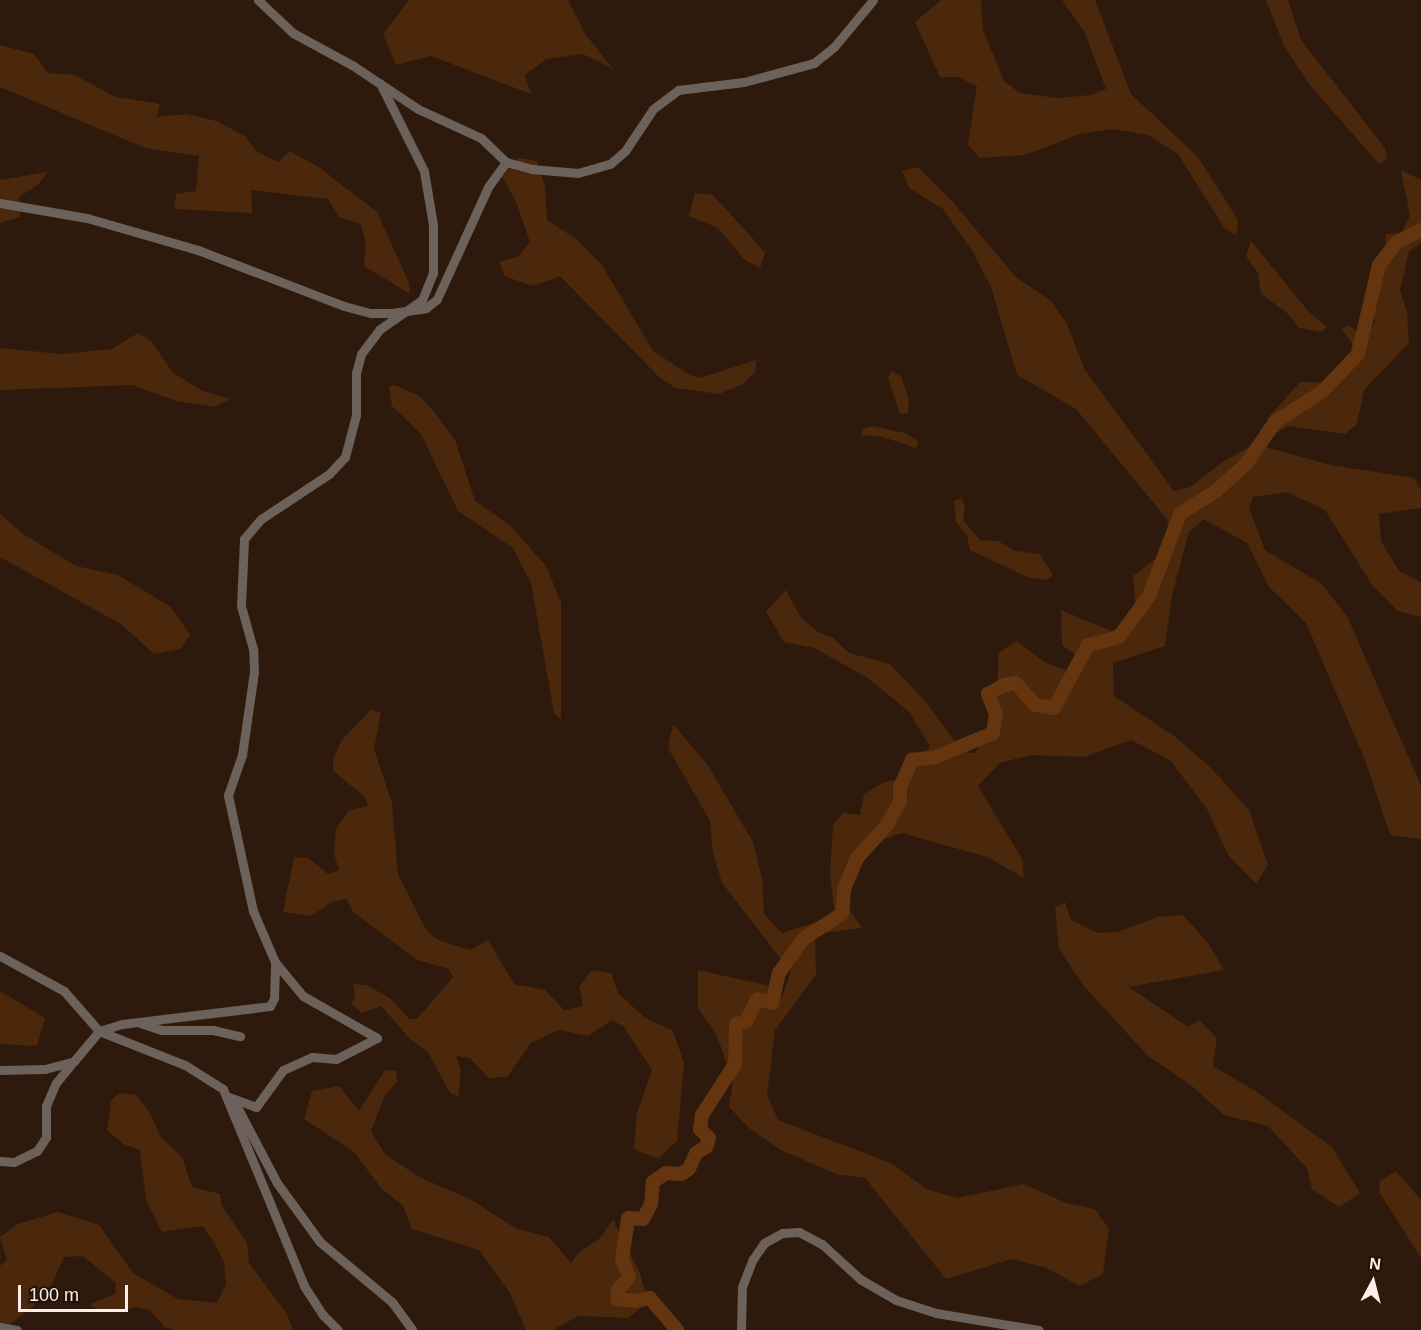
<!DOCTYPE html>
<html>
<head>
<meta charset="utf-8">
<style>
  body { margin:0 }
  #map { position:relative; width:1421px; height:1330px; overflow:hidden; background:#2d1a0d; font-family:Arial,sans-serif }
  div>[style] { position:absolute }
  .green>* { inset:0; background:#4b270b }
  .river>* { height:14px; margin:-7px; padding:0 7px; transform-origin:7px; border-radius:7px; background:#64350f }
  .minor>* { height:9px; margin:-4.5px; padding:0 4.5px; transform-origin:4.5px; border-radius:4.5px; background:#6c615b }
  span { translate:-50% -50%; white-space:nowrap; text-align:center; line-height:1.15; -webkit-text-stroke:5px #231105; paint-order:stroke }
  .north { position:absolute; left:1343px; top:1252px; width:60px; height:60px; -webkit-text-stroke:4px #231105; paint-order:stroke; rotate:7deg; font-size:16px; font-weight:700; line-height:24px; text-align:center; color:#fdefe7 }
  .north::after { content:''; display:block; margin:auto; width:21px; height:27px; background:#fdefe7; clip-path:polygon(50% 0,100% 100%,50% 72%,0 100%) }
  .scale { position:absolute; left:18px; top:1285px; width:110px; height:27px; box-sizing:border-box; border:3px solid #fdefe7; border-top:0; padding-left:8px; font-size:18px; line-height:21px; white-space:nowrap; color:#fdefe7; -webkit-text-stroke:4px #231105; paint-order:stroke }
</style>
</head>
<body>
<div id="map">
  <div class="green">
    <i style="clip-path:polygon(409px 0,568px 0,586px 35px,613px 69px,583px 54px,546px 59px,525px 75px,531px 94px,431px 56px,396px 65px,383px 34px)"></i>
    <i style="clip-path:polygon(941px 0,981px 0,983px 30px,1004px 81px,1020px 93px,1057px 98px,1091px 95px,1106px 89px,1085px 33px,1062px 0,1095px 0,1131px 94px,1198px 157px,1238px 220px,1236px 235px,1225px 229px,1178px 154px,1148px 135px,1112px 129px,1080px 134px,1025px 155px,979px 158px,968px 144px,977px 86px,958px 77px,940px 77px,915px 22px)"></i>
    <i style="clip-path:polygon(1266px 0,1288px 0,1301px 40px,1385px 148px,1387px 158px,1379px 164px,1309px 84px,1284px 46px)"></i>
    <i style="clip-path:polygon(0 45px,34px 54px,48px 73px,74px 75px,116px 97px,160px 104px,157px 117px,186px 114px,216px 121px,245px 136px,256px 151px,278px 162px,290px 151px,320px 168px,377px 212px,409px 283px,410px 294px,364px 266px,366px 244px,361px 224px,339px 217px,328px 199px,251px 190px,252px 213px,174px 209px,176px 194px,196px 191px,199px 156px,145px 148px,0 87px)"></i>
    <i style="clip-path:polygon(518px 158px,537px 161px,545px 187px,547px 220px,576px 239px,602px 265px,653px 351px,690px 375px,700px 378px,756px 360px,755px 372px,743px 384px,719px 394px,676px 388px,660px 378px,560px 276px,533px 286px,504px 276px,500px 262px,519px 256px,530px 242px,515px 199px,502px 177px)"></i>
    <i style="clip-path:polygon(918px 167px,952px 201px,1015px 276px,1051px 301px,1067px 324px,1085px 370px,1174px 491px,1190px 487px,1224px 461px,1255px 444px,1331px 465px,1414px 478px,1421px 490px,1421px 508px,1379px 514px,1381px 541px,1399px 571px,1421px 582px,1421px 617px,1398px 611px,1372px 585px,1325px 510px,1287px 492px,1253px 497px,1249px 508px,1265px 550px,1322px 584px,1348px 618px,1421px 786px,1421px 839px,1390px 835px,1365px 760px,1306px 623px,1269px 587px,1247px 543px,1204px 519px,1189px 532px,1172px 595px,1165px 646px,1113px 663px,1114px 696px,1174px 736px,1211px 768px,1249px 810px,1268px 865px,1256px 884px,1228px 855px,1207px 809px,1170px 760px,1131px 740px,1084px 757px,1031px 755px,1000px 763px,978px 786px,1022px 859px,1024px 878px,987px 857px,902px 833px,875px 842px,852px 877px,846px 904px,862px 928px,815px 934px,816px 975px,775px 1030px,767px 1095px,778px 1120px,893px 1164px,926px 1189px,958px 1198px,1024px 1184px,1066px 1203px,1095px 1209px,1109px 1229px,1103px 1274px,1079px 1286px,1047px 1268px,1012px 1259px,946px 1279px,865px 1178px,836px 1174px,781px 1150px,749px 1128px,729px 1107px,733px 1081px,717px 1036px,698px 1008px,698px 970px,769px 986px,781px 999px,791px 972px,722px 883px,713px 853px,710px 821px,668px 748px,673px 724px,707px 764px,753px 842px,762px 878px,764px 914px,782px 933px,835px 916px,830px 875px,833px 825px,843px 813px,860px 815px,864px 794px,884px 782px,908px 778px,930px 746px,909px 712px,868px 678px,814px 648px,784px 642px,766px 612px,786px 590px,801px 618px,818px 632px,833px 638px,849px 653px,890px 664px,925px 701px,963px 752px,975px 753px,992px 723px,989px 705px,998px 677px,998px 653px,1017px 641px,1046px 663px,1080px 676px,1080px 658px,1062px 645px,1061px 610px,1111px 631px,1130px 623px,1135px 600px,1133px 576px,1166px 551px,1171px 536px,1167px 519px,1076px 409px,1017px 375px,991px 287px,973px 252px,943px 209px,909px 188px,902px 171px)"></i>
    <i style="clip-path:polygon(1401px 170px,1421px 180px,1421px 243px,1409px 251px,1400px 290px,1407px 312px,1409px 343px,1364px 390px,1357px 424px,1345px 434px,1288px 426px,1267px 439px,1267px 419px,1300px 382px,1336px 383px,1351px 352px,1352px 343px,1341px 329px,1349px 325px,1362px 336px,1375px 323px,1370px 302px,1382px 279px,1386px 234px,1402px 233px,1410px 215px)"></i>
    <i style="clip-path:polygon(47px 172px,39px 184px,19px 197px,20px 217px,0 223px,0 180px)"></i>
    <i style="clip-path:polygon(695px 193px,713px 195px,755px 241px,765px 253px,760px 268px,745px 260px,718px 228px,689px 216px)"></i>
    <i style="clip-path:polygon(1251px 241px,1308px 311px,1327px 327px,1322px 332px,1299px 328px,1287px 313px,1261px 294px,1258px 273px,1246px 256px)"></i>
    <i style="clip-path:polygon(138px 333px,151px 341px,173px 373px,203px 391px,230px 399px,215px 407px,176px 401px,132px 385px,0 390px,0 348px,61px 354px,112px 349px)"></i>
    <i style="clip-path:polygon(891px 371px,901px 376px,909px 400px,908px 413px,900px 414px,888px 378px)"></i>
    <i style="clip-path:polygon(395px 385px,419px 396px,435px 413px,455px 440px,475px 501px,510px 525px,546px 566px,561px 602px,561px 719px,554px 713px,531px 583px,513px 548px,458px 511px,421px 434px,392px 406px,389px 386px)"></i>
    <i style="clip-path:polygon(872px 426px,905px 433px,918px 441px,916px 448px,883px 437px,861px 435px,862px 429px)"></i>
    <i style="clip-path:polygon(961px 498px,965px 507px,963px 520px,980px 540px,998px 541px,1015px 551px,1040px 554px,1053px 575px,1046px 580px,1027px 577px,970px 550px,967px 535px,956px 522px,954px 501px)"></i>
    <i style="clip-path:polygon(0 514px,23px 534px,76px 566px,118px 575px,171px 607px,190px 635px,181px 649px,154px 654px,121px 624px,0 557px)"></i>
    <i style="clip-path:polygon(371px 710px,381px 712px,374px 749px,392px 803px,398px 875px,427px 931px,438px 940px,470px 950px,488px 940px,514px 984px,545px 990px,564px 1010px,583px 1006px,579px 987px,592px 970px,611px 973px,618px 993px,644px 1017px,673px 1031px,684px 1063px,677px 1141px,658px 1159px,634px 1149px,637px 1113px,652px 1070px,624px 1027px,612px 1020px,588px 1036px,559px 1030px,531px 1043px,507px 1077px,489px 1078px,470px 1058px,456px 1056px,461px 1070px,458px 1096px,450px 1093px,428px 1052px,411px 1040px,381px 1006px,362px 1013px,351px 1004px,355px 997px,353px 984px,366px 985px,390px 998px,409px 1019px,417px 1019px,453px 977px,449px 969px,417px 960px,353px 912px,347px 899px,332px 902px,311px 916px,283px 912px,294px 857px,308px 858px,328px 874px,339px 870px,334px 854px,336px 829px,349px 810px,368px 806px,364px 796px,333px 771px,333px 759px,342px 740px)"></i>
    <i style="clip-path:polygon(1065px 902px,1071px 920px,1098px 933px,1117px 932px,1158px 917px,1183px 915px,1208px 943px,1224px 970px,1129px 987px,1188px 1027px,1199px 1020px,1217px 1038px,1213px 1066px,1254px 1090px,1332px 1147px,1360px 1193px,1339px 1207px,1312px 1189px,1307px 1168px,1268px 1126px,1224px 1115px,1192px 1086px,1147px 1055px,1083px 985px,1059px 949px,1055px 908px)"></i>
    <i style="clip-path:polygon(0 991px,45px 1018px,37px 1046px,0 1044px)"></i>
    <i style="clip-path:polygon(385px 1070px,396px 1071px,397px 1082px,385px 1095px,371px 1131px,385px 1154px,419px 1177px,470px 1199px,517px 1229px,549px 1237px,571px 1263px,579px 1252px,599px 1239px,613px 1220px,640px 1273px,648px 1302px,628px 1318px,578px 1316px,553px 1330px,526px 1330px,510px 1293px,479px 1250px,412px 1229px,403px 1206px,381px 1188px,354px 1152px,304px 1119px,312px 1091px,339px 1086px,359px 1111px)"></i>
    <i style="clip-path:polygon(119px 1093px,136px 1095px,148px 1110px,161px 1137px,182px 1157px,192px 1187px,220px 1194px,222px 1206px,247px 1243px,249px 1263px,287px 1314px,293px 1330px,174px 1330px,165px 1327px,149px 1310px,137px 1307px,102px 1313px,90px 1304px,115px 1294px,116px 1283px,83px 1256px,64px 1257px,52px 1284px,32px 1307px,8px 1326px,0 1324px,0 1266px,7px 1260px,0 1237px,18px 1224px,58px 1212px,99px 1225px,133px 1273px,178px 1299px,217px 1303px,226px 1284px,224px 1262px,214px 1243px,203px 1226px,162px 1232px,146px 1200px,140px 1150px,123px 1144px,107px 1130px,111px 1101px)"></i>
    <i style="clip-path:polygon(1396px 1171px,1421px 1200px,1421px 1258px,1379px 1192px,1380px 1181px)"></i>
  </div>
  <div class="river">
    <i style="left:677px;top:1330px;width:42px;rotate:-130.2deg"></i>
    <i style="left:650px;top:1298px;width:14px;rotate:168deg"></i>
    <i style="left:636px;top:1301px;width:19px;rotate:-174deg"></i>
    <i style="left:617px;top:1299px;width:9px;rotate:-84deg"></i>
    <i style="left:618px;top:1290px;width:17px;rotate:-50deg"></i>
    <i style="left:629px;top:1277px;width:18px;rotate:-112deg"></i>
    <i style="left:622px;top:1260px;width:42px;rotate:-81.9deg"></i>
    <i style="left:628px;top:1218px;width:15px;rotate:4deg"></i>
    <i style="left:643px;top:1219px;width:17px;rotate:-62deg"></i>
    <i style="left:651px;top:1204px;width:22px;rotate:-85deg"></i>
    <i style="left:653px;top:1182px;width:16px;rotate:-35deg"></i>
    <i style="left:666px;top:1173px;width:15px;rotate:4deg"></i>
    <i style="left:681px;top:1174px;width:9px;rotate:-32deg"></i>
    <i style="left:689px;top:1169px;width:17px;rotate:-66deg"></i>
    <i style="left:696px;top:1153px;width:12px;rotate:-31deg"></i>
    <i style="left:706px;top:1147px;width:9px;rotate:-72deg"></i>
    <i style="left:709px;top:1138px;width:13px;rotate:-135deg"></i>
    <i style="left:700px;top:1129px;width:14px;rotate:-82deg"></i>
    <i style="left:702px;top:1115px;width:61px;rotate:-57.1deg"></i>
    <i style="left:735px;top:1064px;width:40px;rotate:-88.6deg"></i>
    <i style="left:736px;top:1024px;width:10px;rotate:-11deg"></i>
    <i style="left:746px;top:1022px;width:25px;rotate:-64deg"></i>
    <i style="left:757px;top:999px;width:16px;rotate:15deg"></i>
    <i style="left:772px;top:1003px;width:31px;rotate:-77deg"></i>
    <i style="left:779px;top:973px;width:42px;rotate:-54.8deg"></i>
    <i style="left:803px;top:939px;width:46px;rotate:-32.7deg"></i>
    <i style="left:842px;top:914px;width:25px;rotate:-85deg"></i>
    <i style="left:844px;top:889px;width:34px;rotate:-67deg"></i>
    <i style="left:857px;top:858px;width:45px;rotate:-47.7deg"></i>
    <i style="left:887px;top:825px;width:26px;rotate:-61deg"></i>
    <i style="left:900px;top:802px;width:15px;rotate:-90deg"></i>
    <i style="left:900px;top:787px;width:30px;rotate:-66deg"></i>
    <i style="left:912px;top:760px;width:24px;rotate:-7deg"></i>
    <i style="left:936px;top:757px;width:62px;rotate:-22.8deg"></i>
    <i style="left:993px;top:733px;width:19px;rotate:-81deg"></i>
    <i style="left:996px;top:714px;width:22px;rotate:-112deg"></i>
    <i style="left:988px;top:694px;width:18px;rotate:-29deg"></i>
    <i style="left:1004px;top:685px;width:12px;rotate:-9deg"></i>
    <i style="left:1016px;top:683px;width:29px;rotate:49deg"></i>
    <i style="left:1035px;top:705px;width:19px;rotate:9deg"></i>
    <i style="left:1054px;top:708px;width:72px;rotate:-61.6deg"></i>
    <i style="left:1088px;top:645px;width:32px;rotate:-14deg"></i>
    <i style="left:1119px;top:637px;width:51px;rotate:-53.8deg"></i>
    <i style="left:1149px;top:596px;width:88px;rotate:-69.3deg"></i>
    <i style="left:1180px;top:514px;width:43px;rotate:-32.6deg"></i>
    <i style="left:1216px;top:491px;width:42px;rotate:-42.1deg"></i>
    <i style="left:1247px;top:463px;width:50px;rotate:-55.7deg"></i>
    <i style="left:1275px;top:422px;width:56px;rotate:-32.6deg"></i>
    <i style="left:1322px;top:392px;width:52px;rotate:-46.5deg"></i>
    <i style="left:1358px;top:354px;width:91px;rotate:-76.7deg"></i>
    <i style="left:1379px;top:265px;width:29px;rotate:-52deg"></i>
    <i style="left:1397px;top:242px;width:27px;rotate:-27deg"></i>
  </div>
  <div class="minor">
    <i style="left:258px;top:0;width:48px;rotate:43.3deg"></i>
    <i style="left:293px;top:33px;width:67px;rotate:28.5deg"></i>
    <i style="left:352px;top:65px;width:79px;rotate:33.7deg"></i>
    <i style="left:418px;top:109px;width:69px;rotate:24.7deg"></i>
    <i style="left:481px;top:138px;width:35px;rotate:44deg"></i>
    <i style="left:506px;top:162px;width:27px;rotate:15deg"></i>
    <i style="left:532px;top:169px;width:46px;rotate:5deg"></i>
    <i style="left:578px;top:173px;width:33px;rotate:-16deg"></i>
    <i style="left:610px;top:164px;width:20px;rotate:-41deg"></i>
    <i style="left:625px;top:151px;width:50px;rotate:-56.3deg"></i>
    <i style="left:653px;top:109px;width:31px;rotate:-37deg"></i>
    <i style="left:678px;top:90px;width:66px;rotate:-6.9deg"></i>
    <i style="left:744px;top:82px;width:73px;rotate:-15.2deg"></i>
    <i style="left:814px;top:63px;width:26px;rotate:-39deg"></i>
    <i style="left:834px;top:47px;width:61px;rotate:-50.3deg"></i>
    <i style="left:0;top:203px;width:88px;rotate:9.8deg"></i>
    <i style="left:87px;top:218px;width:116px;rotate:16.1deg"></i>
    <i style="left:198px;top:250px;width:156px;rotate:21deg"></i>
    <i style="left:344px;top:306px;width:28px;rotate:15deg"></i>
    <i style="left:371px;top:313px;width:21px"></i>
    <i style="left:392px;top:313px;width:34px;rotate:-8deg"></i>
    <i style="left:426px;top:308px;width:14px;rotate:-39deg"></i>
    <i style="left:437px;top:299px;width:123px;rotate:-65.5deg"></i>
    <i style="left:488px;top:187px;width:31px;rotate:-54deg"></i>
    <i style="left:0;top:956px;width:73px;rotate:28.7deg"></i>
    <i style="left:64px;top:991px;width:53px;rotate:48.8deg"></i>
    <i style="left:99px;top:1031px;width:92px;rotate:21.6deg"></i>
    <i style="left:185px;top:1065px;width:45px;rotate:32.3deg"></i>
    <i style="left:223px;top:1089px;width:213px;rotate:67.6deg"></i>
    <i style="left:304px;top:1286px;width:35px;rotate:57deg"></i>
    <i style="left:323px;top:1315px;width:21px;rotate:45deg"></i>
    <i style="left:140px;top:1023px;width:23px;rotate:18deg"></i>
    <i style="left:162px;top:1030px;width:51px"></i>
    <i style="left:213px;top:1030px;width:28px;rotate:13deg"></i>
    <i style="left:0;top:1070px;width:45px;rotate:-1.3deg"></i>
    <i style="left:45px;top:1069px;width:30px;rotate:-15deg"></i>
    <i style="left:74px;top:1061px;width:39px;rotate:-50deg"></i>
    <i style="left:99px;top:1031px;width:24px;rotate:-17deg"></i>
    <i style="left:122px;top:1024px;width:149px;rotate:-6.9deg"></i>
    <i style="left:270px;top:1006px;width:9px;rotate:-63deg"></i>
    <i style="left:274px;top:998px;width:36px;rotate:-88deg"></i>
    <i style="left:226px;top:1096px;width:32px;rotate:20deg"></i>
    <i style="left:256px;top:1107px;width:46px;rotate:-53.9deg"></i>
    <i style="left:283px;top:1070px;width:32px;rotate:-24deg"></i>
    <i style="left:312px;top:1057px;width:24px;rotate:5deg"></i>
    <i style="left:336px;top:1059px;width:46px;rotate:-27.1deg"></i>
    <i style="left:377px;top:1038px;width:85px;rotate:-150.4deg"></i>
    <i style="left:303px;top:996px;width:44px;rotate:-129.5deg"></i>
    <i style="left:275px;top:962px;width:56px;rotate:-113.3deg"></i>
    <i style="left:253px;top:911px;width:119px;rotate:-102.2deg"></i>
    <i style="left:228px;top:795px;width:42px;rotate:-70.7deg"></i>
    <i style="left:242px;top:755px;width:84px;rotate:-81.8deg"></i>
    <i style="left:254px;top:672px;width:23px;rotate:-92deg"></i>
    <i style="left:253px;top:649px;width:45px;rotate:-105.6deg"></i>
    <i style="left:241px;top:606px;width:67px;rotate:-87.4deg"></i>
    <i style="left:244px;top:539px;width:26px;rotate:-50deg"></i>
    <i style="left:261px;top:519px;width:82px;rotate:-33.5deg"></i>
    <i style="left:329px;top:474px;width:23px;rotate:-47deg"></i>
    <i style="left:345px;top:457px;width:43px;rotate:-75.3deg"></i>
    <i style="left:356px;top:415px;width:42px;rotate:-90deg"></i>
    <i style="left:356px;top:373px;width:20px;rotate:-75deg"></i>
    <i style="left:361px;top:354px;width:31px;rotate:-53deg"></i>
    <i style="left:380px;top:329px;width:51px;rotate:-34.6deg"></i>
    <i style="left:422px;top:300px;width:29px;rotate:-68deg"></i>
    <i style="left:433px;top:273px;width:48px;rotate:-90deg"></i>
    <i style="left:433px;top:225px;width:55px;rotate:-99.5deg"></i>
    <i style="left:424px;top:171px;width:98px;rotate:-116.6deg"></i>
    <i style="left:235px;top:1103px;width:90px;rotate:62.3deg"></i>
    <i style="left:277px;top:1183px;width:73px;rotate:53.9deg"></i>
    <i style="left:320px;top:1242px;width:94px;rotate:39.8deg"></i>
    <i style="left:392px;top:1302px;width:34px;rotate:54deg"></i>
    <i style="left:0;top:1161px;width:14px;rotate:4deg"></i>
    <i style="left:14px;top:1162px;width:25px;rotate:-26deg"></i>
    <i style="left:37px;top:1151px;width:17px;rotate:-57deg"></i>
    <i style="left:46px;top:1137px;width:31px;rotate:-90deg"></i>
    <i style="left:46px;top:1106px;width:25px;rotate:-67deg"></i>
    <i style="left:56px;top:1083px;width:28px;rotate:-51deg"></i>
    <i style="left:0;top:1327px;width:17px;rotate:10deg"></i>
    <i style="left:741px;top:1330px;width:43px;rotate:-88.7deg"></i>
    <i style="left:742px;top:1287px;width:30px;rotate:-69deg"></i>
    <i style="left:753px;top:1259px;width:19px;rotate:-55deg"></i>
    <i style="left:764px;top:1243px;width:21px;rotate:-29deg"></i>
    <i style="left:782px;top:1233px;width:17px;rotate:-3deg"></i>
    <i style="left:799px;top:1232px;width:26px;rotate:28deg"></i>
    <i style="left:822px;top:1244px;width:52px;rotate:42.6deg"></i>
    <i style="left:860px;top:1279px;width:42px;rotate:30.3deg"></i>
    <i style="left:896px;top:1300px;width:42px;rotate:18deg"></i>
    <i style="left:936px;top:1313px;width:104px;rotate:9.4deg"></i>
  </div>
  <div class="north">N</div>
  <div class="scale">100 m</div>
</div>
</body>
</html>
